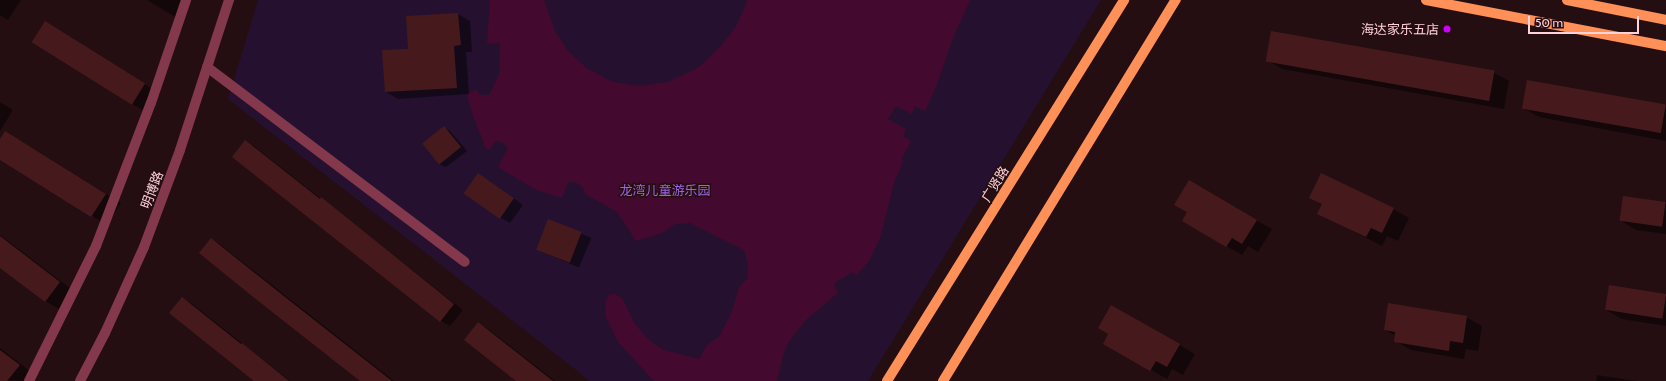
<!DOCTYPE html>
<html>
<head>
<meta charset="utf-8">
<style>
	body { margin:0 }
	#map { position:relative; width:1666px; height:381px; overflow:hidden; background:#240e11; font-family:Cabin,"Noto Sans SC",sans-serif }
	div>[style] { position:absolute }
	.green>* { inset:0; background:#25112f }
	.water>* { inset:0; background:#43092f }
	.shadow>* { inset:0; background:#0007; transform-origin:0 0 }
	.building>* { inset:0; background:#461a1d; transform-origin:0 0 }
	.minor>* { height:10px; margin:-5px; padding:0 5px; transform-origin:5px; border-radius:5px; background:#84384b }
	.major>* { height:10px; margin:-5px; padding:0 5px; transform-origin:5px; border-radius:5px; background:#ff9058 }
	.dots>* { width:11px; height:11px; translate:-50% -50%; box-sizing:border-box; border:2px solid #240e11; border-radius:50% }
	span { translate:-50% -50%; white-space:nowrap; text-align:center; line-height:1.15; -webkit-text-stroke:3px #240e11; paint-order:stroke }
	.poi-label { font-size:13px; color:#ffd1d9 }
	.right { translate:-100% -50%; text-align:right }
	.street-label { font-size:13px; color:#ffd1d9 }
	.park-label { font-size:13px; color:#9e63e3 }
	.scale { position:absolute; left:1528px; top:16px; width:111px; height:18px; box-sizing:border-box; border:2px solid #ffd1d9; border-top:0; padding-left:5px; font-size:12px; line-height:14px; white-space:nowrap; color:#ffd1d9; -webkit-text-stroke:3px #240e11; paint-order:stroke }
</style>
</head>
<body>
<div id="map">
	<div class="green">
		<i style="clip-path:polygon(258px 0,1101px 0,868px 381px,590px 381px,228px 99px)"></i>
	</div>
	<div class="water">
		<i style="clip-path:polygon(490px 0,544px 0,555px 31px,569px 52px,588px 69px,613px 82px,639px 86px,668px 82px,699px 67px,721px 46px,735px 28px,745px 8px,747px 0,970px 0,953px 38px,936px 87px,925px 111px,915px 106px,912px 114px,896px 106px,888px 119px,906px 129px,903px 136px,911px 141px,901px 160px,903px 162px,894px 183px,880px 238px,869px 261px,856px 276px,853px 272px,834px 283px,838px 293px,807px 319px,789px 341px,784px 352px,777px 381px,654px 381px,618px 342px,606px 317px,605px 302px,609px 295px,614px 294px,622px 298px,635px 324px,650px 341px,664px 350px,699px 359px,707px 345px,719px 337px,732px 311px,739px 287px,747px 279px,748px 263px,744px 250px,690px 223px,675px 224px,662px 233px,636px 241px,617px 212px,585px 194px,583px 187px,575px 182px,568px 182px,562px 198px,536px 190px,498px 167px,508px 148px,502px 142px,496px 141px,490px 149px,486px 149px,472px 113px,467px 94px,476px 89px,480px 95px,489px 95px,499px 74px,500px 43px,487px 44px)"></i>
	</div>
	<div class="shadow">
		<i style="clip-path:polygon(0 0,21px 0,8px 20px,0 15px)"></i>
		<i style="clip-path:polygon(147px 0,189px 0,177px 18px)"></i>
		<i style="clip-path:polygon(458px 14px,470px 21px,472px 52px,466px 52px,469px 94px,398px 99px,386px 92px,409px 50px)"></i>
		<i style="clip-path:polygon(61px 31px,160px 94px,148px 113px,132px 104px)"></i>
		<i style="clip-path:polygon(1267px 60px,1493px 72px,1509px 81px,1504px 109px,1282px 69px)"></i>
		<i style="clip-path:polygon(0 102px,13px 110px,0 131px)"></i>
		<i style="clip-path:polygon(1666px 106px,1666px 141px,1539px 117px,1523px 108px)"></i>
		<i style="clip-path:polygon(444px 127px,450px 131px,467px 151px,446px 167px,439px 164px)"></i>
		<i style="clip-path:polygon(0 141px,21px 141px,121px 203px,107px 225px,0 159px)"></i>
		<i style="clip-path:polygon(246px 142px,255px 147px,463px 310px,450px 326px,441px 321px)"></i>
		<i style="clip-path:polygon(488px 180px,523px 205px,510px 223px,501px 218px)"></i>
		<i style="clip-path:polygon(1189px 182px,1272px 229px,1258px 252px,1248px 246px,1242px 255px,1183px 221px,1188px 212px)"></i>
		<i style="clip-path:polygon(1666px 203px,1666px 234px,1636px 230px,1620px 220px)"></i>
		<i style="clip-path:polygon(1393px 209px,1409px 218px,1398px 241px,1387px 236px,1382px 246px,1318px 213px)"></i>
		<i style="left:549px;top:220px;width:46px;height:32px;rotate:23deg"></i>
		<i style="clip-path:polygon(0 235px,75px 292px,61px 310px,45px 301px,0 267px)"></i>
		<i style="clip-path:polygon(212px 239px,221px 245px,394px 381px,362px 381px)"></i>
		<i style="clip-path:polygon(1666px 295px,1666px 326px,1622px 319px,1606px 310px)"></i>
		<i style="clip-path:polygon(183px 299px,192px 304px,290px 381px,255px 381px)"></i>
		<i style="clip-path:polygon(1112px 306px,1195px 354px,1183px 375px,1172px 369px,1167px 379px,1104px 343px,1109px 334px)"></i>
		<i style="clip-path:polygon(1466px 317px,1482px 326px,1478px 351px,1466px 349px,1464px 359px,1411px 350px,1395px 341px,1396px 336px,1385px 330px)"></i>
		<i style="clip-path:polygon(478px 323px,488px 329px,555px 381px,518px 381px)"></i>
		<i style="clip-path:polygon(0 348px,35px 375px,30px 381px,0 380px)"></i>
		<i style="clip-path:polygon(1597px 375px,1636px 381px,1596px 381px)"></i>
	</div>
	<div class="building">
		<i style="clip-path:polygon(458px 13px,461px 45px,454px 46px,457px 88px,385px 92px,382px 50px,408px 49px,406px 16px)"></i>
		<i style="left:45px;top:21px;width:118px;height:25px;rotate:32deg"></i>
		<i style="left:1271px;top:31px;width:227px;height:31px;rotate:10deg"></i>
		<i style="left:1527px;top:80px;width:141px;height:29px;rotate:10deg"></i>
		<i style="left:444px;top:126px;width:27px;height:28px;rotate:51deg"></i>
		<i style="clip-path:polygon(5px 131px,106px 194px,91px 217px,0 160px,0 139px)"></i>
		<i style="clip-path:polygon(245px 140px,320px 199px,321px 197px,454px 304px,440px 322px,232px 157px)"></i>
		<i style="left:478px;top:173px;width:44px;height:25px;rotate:35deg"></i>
		<i style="clip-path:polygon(1321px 173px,1394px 208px,1382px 233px,1371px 228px,1366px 237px,1317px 214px,1322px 204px,1309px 198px)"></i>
		<i style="clip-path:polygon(1189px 180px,1257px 220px,1242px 244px,1232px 238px,1226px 247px,1182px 221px,1187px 212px,1174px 205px)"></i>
		<i style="left:1623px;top:196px;width:43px;height:25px;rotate:8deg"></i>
		<i style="left:548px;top:219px;width:36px;height:33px;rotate:21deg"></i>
		<i style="clip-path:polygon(0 236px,60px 282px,45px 302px,0 268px)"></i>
		<i style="clip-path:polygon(211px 238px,285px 297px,392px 381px,360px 381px,257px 300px,199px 253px)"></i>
		<i style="left:1609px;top:285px;width:58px;height:25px;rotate:9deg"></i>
		<i style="clip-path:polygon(182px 297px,241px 344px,242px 343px,289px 381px,254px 381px,169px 313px)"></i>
		<i style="clip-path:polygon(1388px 303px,1467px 316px,1463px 343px,1450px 341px,1449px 351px,1394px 342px,1395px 332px,1384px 330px)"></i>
		<i style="clip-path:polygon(1111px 305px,1180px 344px,1167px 367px,1156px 361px,1150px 371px,1103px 344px,1108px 334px,1098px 328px)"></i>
		<i style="clip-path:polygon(478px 322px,553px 381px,516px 381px,464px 340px)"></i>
		<i style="clip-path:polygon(0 350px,20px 365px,7px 381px,0 381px)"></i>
	</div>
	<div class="minor">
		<i style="left:207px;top:67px;width:323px;rotate:37.1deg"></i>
		<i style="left:29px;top:381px;width:151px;rotate:-63.6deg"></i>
		<i style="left:96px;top:246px;width:153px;rotate:-69deg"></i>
		<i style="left:151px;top:103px;width:109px;rotate:-71.2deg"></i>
		<i style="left:80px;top:381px;width:54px;rotate:-62.5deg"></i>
		<i style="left:105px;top:333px;width:94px;rotate:-65.6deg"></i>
		<i style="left:144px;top:247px;width:103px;rotate:-69.6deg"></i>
		<i style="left:180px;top:150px;width:158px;rotate:-71.9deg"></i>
	</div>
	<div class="major">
		<i style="left:1426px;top:0;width:244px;rotate:10.9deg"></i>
		<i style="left:1567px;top:0;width:101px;rotate:11.4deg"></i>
		<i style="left:887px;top:381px;width:449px;rotate:-58.1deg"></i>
		<i style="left:943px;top:381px;width:447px;rotate:-58.6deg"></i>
	</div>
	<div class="dots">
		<i style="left:1447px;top:29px;background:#cd00fc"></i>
	</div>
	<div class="poi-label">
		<span class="right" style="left:1439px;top:29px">海达家乐五店</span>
	</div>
	<div class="street-label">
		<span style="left:995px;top:184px;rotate:-58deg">广贤路</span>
		<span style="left:152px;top:190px;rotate:-69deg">明博路</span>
	</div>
	<div class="park-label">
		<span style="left:665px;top:190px">龙湾儿童游乐园</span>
	</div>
	<div class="scale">50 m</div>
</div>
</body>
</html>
